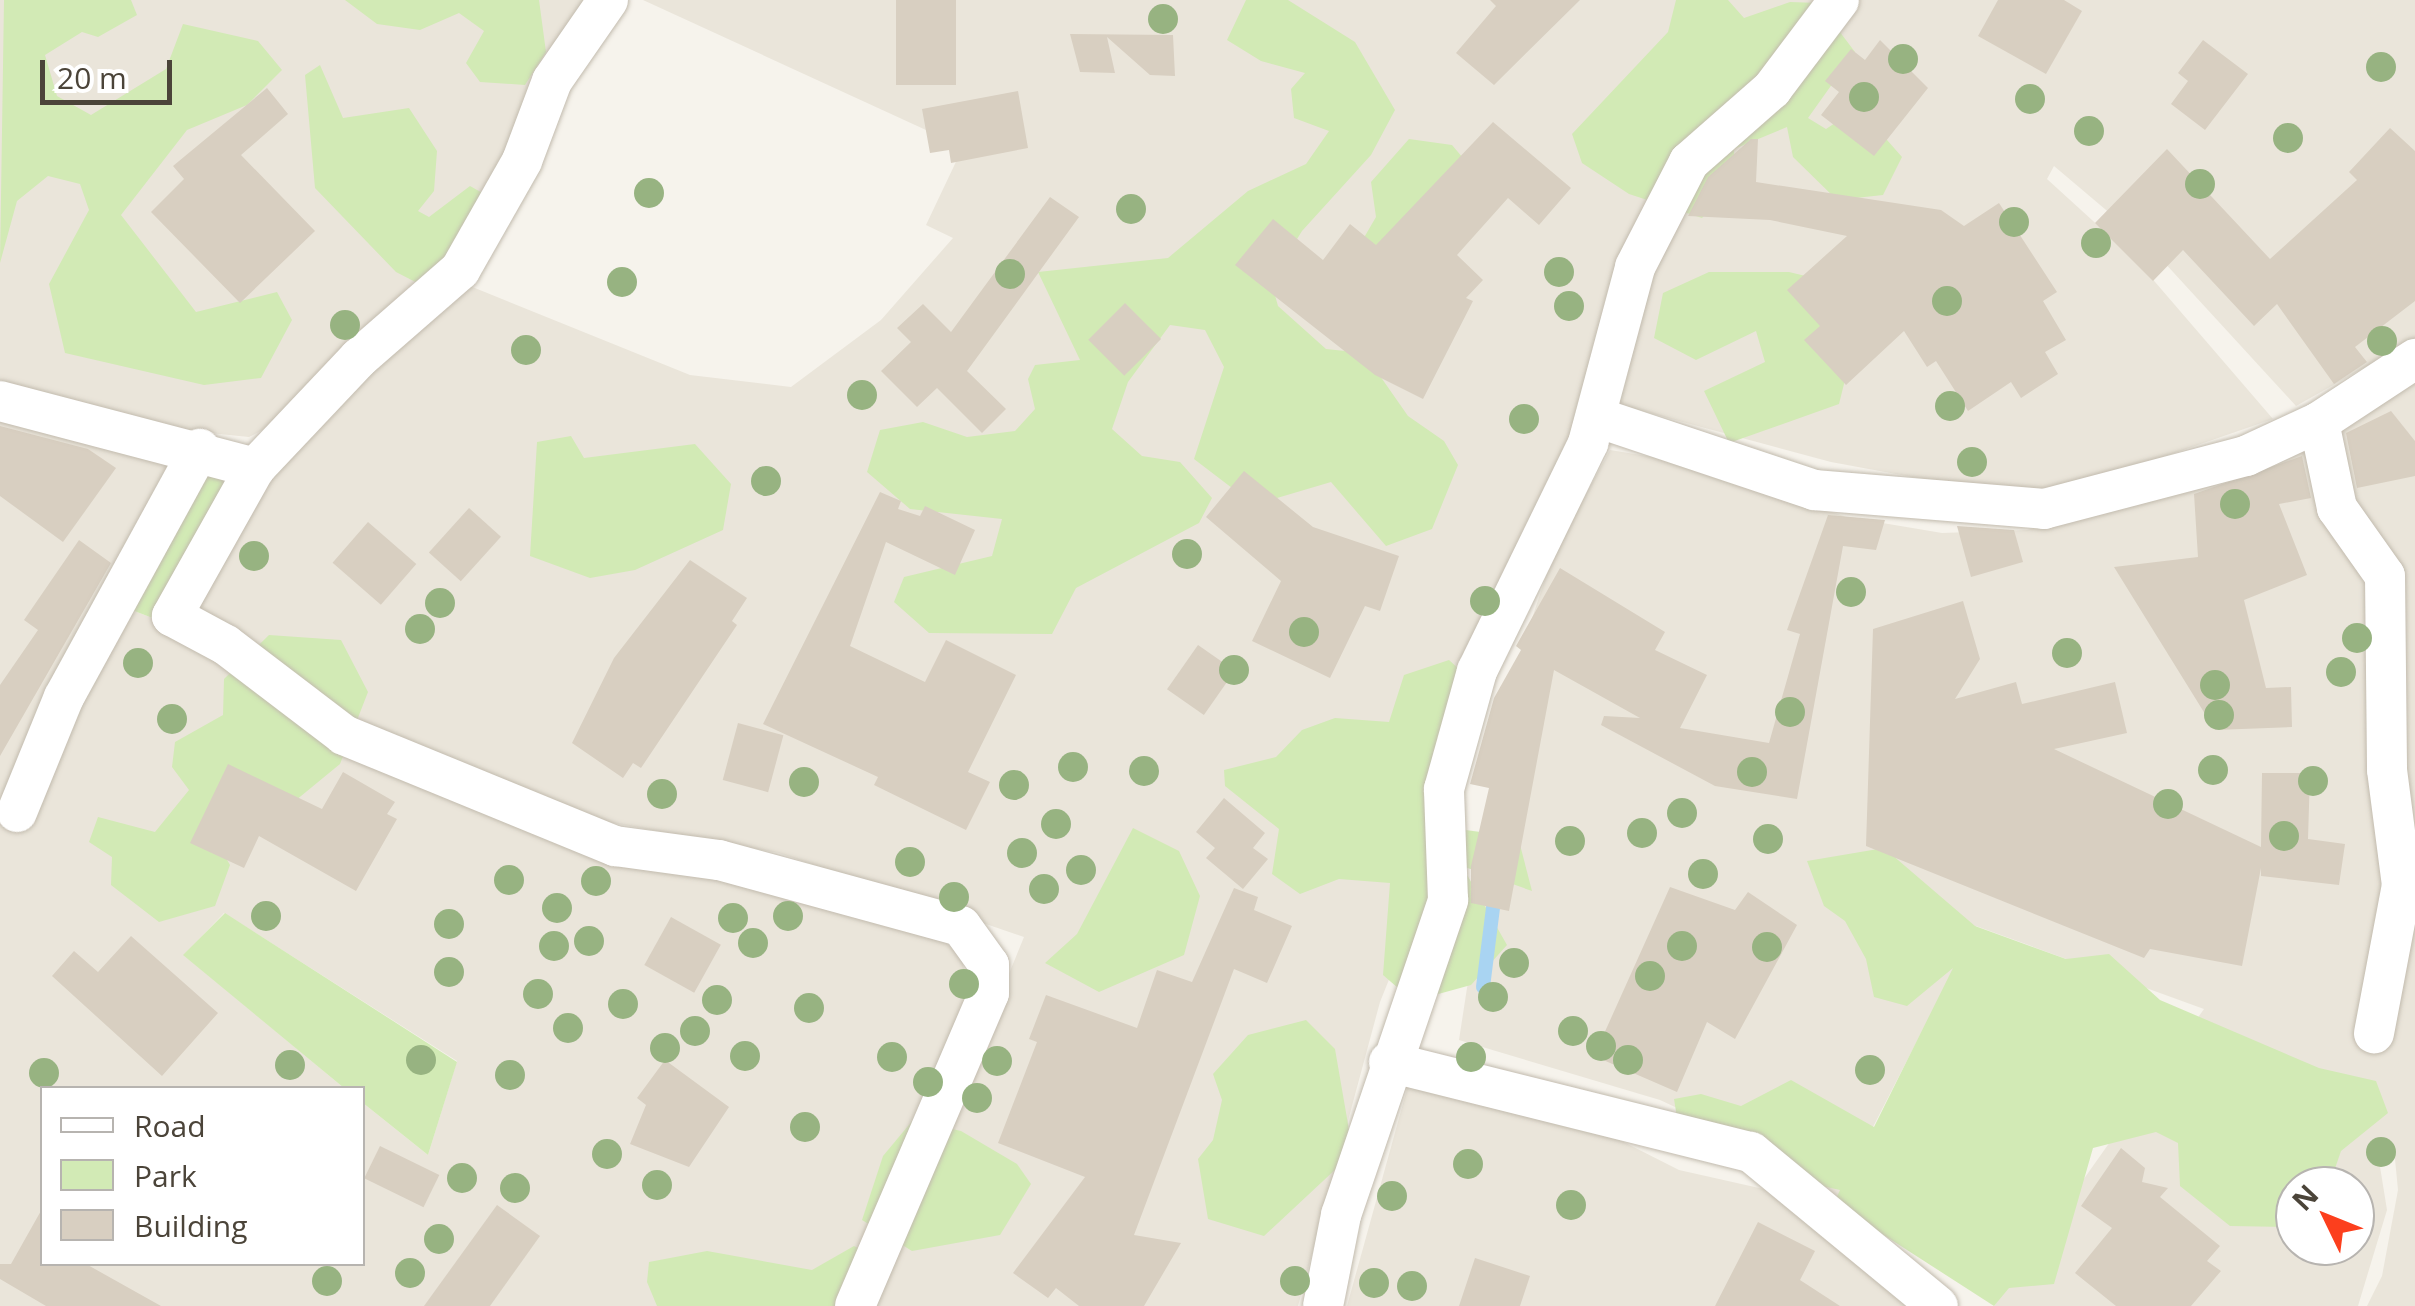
<!DOCTYPE html>
<html>
<head>
<meta charset="utf-8">
<style>
	body { margin:0 }
	#map { position:relative; width:2415px; height:1306px; overflow:hidden; background:#f6f3ec; font-family:"Open Sans",sans-serif }
	div>[style] { position:absolute }
	.residential>* { inset:0; background:#eae5da }
	.green>* { inset:0; background:#d2eab5 }
	.stream>* { height:14px; margin:-7px; padding:0 7px; transform-origin:7px; border-radius:7px; background:#a9d4f2 }
	.building>* { inset:0; background:#d8cfc1; transform-origin:0 0 }
	.roads { filter:drop-shadow(0 0 2px #c2bbae) drop-shadow(0 0 2px #c2bbae) }
	.minor>* { height:40px; margin:-20px; padding:0 20px; transform-origin:20px; border-radius:20px; background:#fff }
	.trees>* { width:30px; height:30px; margin:-15px; border-radius:50%; background:#97b381 }
	span { translate:-50% -50%; white-space:nowrap; text-align:center; line-height:1.15; -webkit-text-stroke:8px #fff; paint-order:stroke }
	.legend { position:absolute; left:40px; top:1086px; width:325px; height:180px; box-sizing:border-box; background:#fff; border:2px solid #b7b4b0; margin:0; padding:12px 18px; list-style:none; font-size:30px; color:#4b4439 }
	.legend li { display:flex; align-items:center; gap:20px; height:50px }
	.legend b { width:50px; border:2px solid #b7b4b0 }
	.north { position:absolute; left:2275px; top:1166px; width:100px; height:100px; box-sizing:border-box; background:#fff; border:2px solid #b7b4b0; border-radius:50%; rotate:313deg; font-size:28px; font-weight:700; line-height:40px; text-align:center; color:#4b4439 }
	.north::after { content:''; display:block; margin:auto; width:35px; height:45px; background:#fc3f1d; clip-path:polygon(50% 0,100% 100%,50% 72%,0 100%) }
	.scale { position:absolute; left:40px; top:60px; width:132px; height:45px; box-sizing:border-box; border:5px solid #4b4439; border-top:0; padding-left:12px; font-size:30px; line-height:35px; white-space:nowrap; color:#4b4439; -webkit-text-stroke:8px #fff; paint-order:stroke }
</style>
</head>
<body>
<div id="map">
	<div class="residential">
		<i style="clip-path:polygon(0 0,596px 0,446px 271px,278px 422px,249px 437px,171px 429px,0 381px)"></i>
		<i style="clip-path:polygon(643px 0,1830px 0,1719px 114px,1564px 463px,1433px 870px,1380px 1002px,1298px 1306px,873px 1306px,1024px 937px,779px 853px,574px 816px,360px 728px,198px 618px,191px 599px,273px 464px,465px 284px,690px 375px,791px 387px,881px 320px,953px 238px,926px 225px,963px 147px)"></i>
		<i style="clip-path:polygon(1846px 0,2415px 0,2415px 339px,2296px 406px,2151px 248px,2054px 166px,2047px 179px,2137px 261px,2273px 419px,2079px 486px,2015px 496px,1831px 462px,1620px 405px,1613px 396px,1666px 221px)"></i>
		<i style="clip-path:polygon(2415px 381px,2415px 830px,2336px 428px)"></i>
		<i style="clip-path:polygon(evenodd,0 408px,185px 457px,124px 607px,168px 624px,320px 730px,938px 936px,961px 956px,973px 1006px,843px 1306px,0 1306px,0 408px,224px 913px,457px 1061px,428px 1155px,363px 1103px,362px 1264px,42px 1264px,42px 1088px,344px 1088px,184px 955px,224px 913px)"></i>
		<i style="clip-path:polygon(evenodd,1610px 450px,1659px 458px,1847px 517px,1942px 533px,2027px 530px,2305px 450px,2375px 581px,2415px 847px,2415px 1306px,2367px 1306px,2382px 1276px,2398px 1190px,2394px 1149px,2377px 1148px,2387px 1210px,2358px 1306px,1994px 1306px,2204px 1009px,1976px 926px,1834px 1203px,1761px 1147px,1660px 1100px,1459px 1040px,1517px 664px,1553px 555px,1610px 450px,2295px 1186px,2355px 1186px,2355px 1246px,2295px 1246px,2295px 1186px)"></i>
		<i style="clip-path:polygon(1409px 1082px,1594px 1127px,1679px 1170px,1768px 1190px,1912px 1306px,1347px 1306px)"></i>
	</div>
	<div class="green">
		<i style="clip-path:polygon(4px 0,131px 0,137px 15px,98px 37px,82px 32px,45px 55px,57px 96px,91px 115px,166px 69px,183px 24px,258px 41px,282px 70px,247px 105px,187px 130px,121px 215px,196px 312px,277px 292px,292px 320px,261px 378px,204px 385px,65px 353px,49px 284px,89px 210px,80px 184px,48px 176px,17px 201px,0 263px)"></i>
		<i style="clip-path:polygon(345px 0,539px 0,546px 52px,525px 85px,480px 82px,466px 63px,484px 31px,459px 13px,420px 30px,377px 24px)"></i>
		<i style="clip-path:polygon(1246px 0,1288px 0,1355px 42px,1395px 110px,1371px 155px,1302px 231px,1271px 281px,1278px 306px,1326px 349px,1364px 353px,1408px 416px,1444px 441px,1458px 465px,1432px 529px,1386px 546px,1331px 482px,1277px 498px,1232px 488px,1194px 459px,1224px 367px,1205px 330px,1170px 325px,1128px 382px,1112px 429px,1142px 456px,1180px 462px,1212px 498px,1199px 523px,1076px 588px,1052px 634px,929px 633px,894px 602px,904px 577px,992px 556px,1002px 519px,910px 509px,867px 472px,880px 430px,923px 422px,967px 437px,1015px 431px,1035px 409px,1028px 379px,1035px 365px,1080px 360px,1038px 272px,1168px 258px,1248px 191px,1306px 164px,1329px 131px,1294px 118px,1291px 89px,1305px 73px,1261px 61px,1227px 40px)"></i>
		<i style="clip-path:polygon(1676px 0,1728px 0,1744px 18px,1790px 2px,1818px 3px,1855px 52px,1808px 118px,1826px 129px,1847px 115px,1865px 115px,1902px 157px,1883px 195px,1837px 200px,1793px 157px,1787px 127px,1734px 149px,1735px 181px,1702px 218px,1629px 194px,1582px 163px,1572px 134px,1668px 32px)"></i>
		<i style="clip-path:polygon(320px 65px,343px 118px,409px 108px,437px 151px,434px 191px,418px 211px,429px 217px,470px 186px,486px 195px,427px 288px,396px 272px,315px 188px,305px 75px)"></i>
		<i style="clip-path:polygon(1409px 139px,1452px 145px,1491px 191px,1480px 216px,1355px 253px,1376px 217px,1371px 182px)"></i>
		<i style="clip-path:polygon(1709px 272px,1789px 272px,1847px 286px,1850px 360px,1839px 404px,1729px 443px,1704px 391px,1765px 362px,1756px 331px,1696px 360px,1654px 338px,1663px 293px)"></i>
		<i style="clip-path:polygon(571px 436px,584px 458px,695px 444px,731px 484px,723px 530px,635px 570px,590px 578px,530px 556px,537px 442px)"></i>
		<i style="clip-path:polygon(209px 458px,241px 472px,168px 624px,124px 607px)"></i>
		<i style="clip-path:polygon(269px 635px,341px 640px,368px 692px,340px 764px,284px 810px,206px 823px,230px 865px,215px 906px,159px 922px,111px 885px,112px 857px,89px 842px,98px 817px,155px 832px,189px 790px,172px 767px,175px 742px,223px 715px,224px 679px)"></i>
		<i style="clip-path:polygon(1449px 660px,1469px 678px,1458px 829px,1518px 837px,1532px 891px,1462px 866px,1507px 945px,1471px 985px,1413px 1001px,1383px 975px,1390px 883px,1339px 879px,1300px 894px,1272px 874px,1279px 829px,1225px 786px,1224px 770px,1276px 757px,1302px 730px,1335px 718px,1389px 722px,1404px 675px)"></i>
		<i style="clip-path:polygon(1133px 828px,1179px 851px,1200px 896px,1184px 955px,1099px 992px,1045px 963px,1077px 934px)"></i>
		<i style="clip-path:polygon(1884px 848px,1975px 926px,2066px 959px,2109px 954px,2160px 1000px,2319px 1068px,2376px 1081px,2388px 1113px,2341px 1151px,2329px 1186px,2295px 1186px,2295px 1227px,2230px 1226px,2180px 1186px,2178px 1143px,2156px 1132px,2093px 1148px,2054px 1284px,2009px 1288px,1994px 1306px,1834px 1203px,1840px 1190px,1683px 1155px,1674px 1099px,1701px 1094px,1741px 1106px,1791px 1080px,1874px 1127px,1953px 968px,1907px 1006px,1874px 997px,1866px 959px,1845px 921px,1824px 906px,1807px 861px)"></i>
		<i style="clip-path:polygon(225px 913px,457px 1062px,428px 1155px,363px 1103px,362px 1088px,344px 1088px,183px 955px)"></i>
		<i style="clip-path:polygon(1306px 1020px,1335px 1049px,1353px 1153px,1264px 1236px,1208px 1219px,1198px 1159px,1213px 1140px,1222px 1100px,1213px 1074px,1248px 1035px)"></i>
		<i style="clip-path:polygon(913px 1120px,961px 1131px,1017px 1164px,1031px 1184px,1000px 1235px,912px 1251px,862px 1220px,883px 1156px)"></i>
		<i style="clip-path:polygon(854px 1246px,866px 1252px,835px 1306px,657px 1306px,647px 1282px,649px 1262px,707px 1251px,812px 1270px)"></i>
	</div>
	<div class="stream">
		<i style="left:1483px;top:987px;width:96px;rotate:-82.8deg"></i>
	</div>
	<div class="building">
		<i style="left:896px;top:0;width:60px;height:85px"></i>
		<i style="clip-path:polygon(1490px 0,1580px 0,1494px 85px,1456px 53px,1496px 6px)"></i>
		<i style="clip-path:polygon(1998px 0,2064px 0,2082px 11px,2046px 74px,1978px 36px)"></i>
		<i style="clip-path:polygon(1070px 34px,1173px 35px,1175px 76px,1150px 75px,1107px 37px,1115px 73px,1080px 72px)"></i>
		<i style="clip-path:polygon(1880px 40px,1928px 88px,1874px 156px,1821px 115px,1839px 92px,1825px 81px,1851px 49px,1865px 60px)"></i>
		<i style="clip-path:polygon(2203px 40px,2248px 74px,2205px 130px,2171px 104px,2188px 81px,2178px 73px)"></i>
		<i style="clip-path:polygon(267px 88px,288px 114px,241px 155px,315px 231px,240px 303px,151px 212px,184px 179px,173px 166px)"></i>
		<i style="clip-path:polygon(1018px 91px,1028px 148px,951px 163px,949px 150px,930px 153px,922px 109px)"></i>
		<i style="clip-path:polygon(1493px 122px,1571px 188px,1539px 225px,1508px 198px,1457px 255px,1483px 280px,1466px 298px,1473px 301px,1423px 399px,1375px 375px,1235px 265px,1273px 219px,1323px 260px,1350px 224px,1376px 245px)"></i>
		<i style="clip-path:polygon(2390px 128px,2415px 151px,2415px 301px,2355px 347px,2367px 362px,2334px 384px,2277px 304px,2254px 326px,2183px 250px,2153px 281px,2095px 223px,2167px 149px,2270px 259px,2357px 180px,2349px 172px)"></i>
		<i style="clip-path:polygon(1751px 139px,1758px 139px,1756px 182px,1941px 210px,1964px 226px,1999px 203px,2057px 292px,2043px 301px,2066px 340px,2045px 352px,2058px 374px,2021px 398px,2011px 382px,1968px 411px,1936px 361px,1927px 367px,1904px 331px,1846px 385px,1804px 340px,1820px 326px,1787px 290px,1847px 236px,1770px 220px,1688px 216px,1708px 177px)"></i>
		<i style="clip-path:polygon(1050px 197px,1079px 217px,967px 371px,1006px 409px,982px 433px,937px 388px,917px 407px,881px 371px,911px 342px,897px 328px,923px 304px,951px 332px)"></i>
		<i style="left:1125px;top:303px;width:51px;height:52px;rotate:45deg"></i>
		<i style="clip-path:polygon(2391px 411px,2415px 441px,2415px 476px,2357px 488px,2346px 433px)"></i>
		<i style="clip-path:polygon(0 426px,88px 449px,116px 468px,63px 542px,0 496px)"></i>
		<i style="clip-path:polygon(2302px 456px,2311px 498px,2279px 504px,2307px 575px,2244px 600px,2266px 688px,2291px 687px,2292px 727px,2215px 730px,2114px 567px,2198px 557px,2194px 494px)"></i>
		<i style="clip-path:polygon(1244px 471px,1313px 527px,1399px 556px,1380px 611px,1365px 606px,1330px 678px,1252px 641px,1281px 581px,1206px 517px)"></i>
		<i style="clip-path:polygon(880px 492px,901px 501px,898px 509px,920px 516px,925px 506px,975px 530px,955px 575px,886px 542px,850px 646px,925px 682px,946px 640px,1016px 675px,968px 772px,990px 782px,966px 830px,874px 785px,878px 777px,763px 724px)"></i>
		<i style="left:469px;top:508px;width:43px;height:60px;rotate:42deg"></i>
		<i style="clip-path:polygon(1828px 515px,1885px 520px,1876px 550px,1843px 546px,1797px 799px,1715px 786px,1601px 725px,1604px 716px,1640px 718px,1554px 670px,1509px 911px,1471px 903px,1471px 866px,1489px 788px,1470px 784px,1494px 698px,1521px 650px,1516px 646px,1560px 568px,1665px 632px,1655px 650px,1707px 675px,1680px 728px,1769px 743px,1800px 634px,1787px 630px)"></i>
		<i style="left:368px;top:522px;width:64px;height:54px;rotate:41deg"></i>
		<i style="clip-path:polygon(1957px 526px,2014px 530px,2023px 562px,1971px 577px)"></i>
		<i style="clip-path:polygon(79px 540px,111px 563px,0 756px,0 685px,38px 630px,24px 620px)"></i>
		<i style="clip-path:polygon(690px 560px,747px 598px,732px 621px,737px 625px,641px 768px,633px 763px,623px 778px,572px 743px,614px 658px)"></i>
		<i style="clip-path:polygon(1963px 601px,1980px 659px,1955px 699px,2016px 682px,2022px 704px,2115px 682px,2127px 733px,2054px 749px,2261px 847px,2262px 773px,2310px 773px,2308px 839px,2345px 844px,2339px 885px,2261px 876px,2261px 868px,2242px 966px,2150px 949px,2144px 958px,1866px 846px,1873px 629px)"></i>
		<i style="left:1198px;top:645px;width:45px;height:54px;rotate:35deg"></i>
		<i style="left:738px;top:723px;width:47px;height:59px;rotate:15deg"></i>
		<i style="clip-path:polygon(228px 764px,322px 809px,343px 772px,395px 802px,387px 814px,397px 819px,356px 891px,259px 836px,244px 868px,190px 843px)"></i>
		<i style="clip-path:polygon(1224px 798px,1265px 833px,1253px 848px,1268px 859px,1243px 889px,1206px 858px,1215px 848px,1196px 832px)"></i>
		<i style="clip-path:polygon(1670px 887px,1735px 910px,1748px 892px,1797px 925px,1735px 1039px,1707px 1022px,1677px 1092px,1594px 1056px)"></i>
		<i style="clip-path:polygon(1234px 888px,1258px 897px,1254px 910px,1292px 926px,1267px 983px,1234px 969px,1134px 1235px,1181px 1243px,1144px 1306px,1079px 1306px,1056px 1288px,1048px 1298px,1013px 1273px,1085px 1177px,998px 1143px,1037px 1042px,1029px 1039px,1046px 995px,1137px 1028px,1157px 970px,1192px 982px)"></i>
		<i style="left:671px;top:917px;width:57px;height:55px;rotate:29deg"></i>
		<i style="clip-path:polygon(131px 936px,218px 1013px,162px 1076px,52px 976px,74px 951px,98px 972px)"></i>
		<i style="clip-path:polygon(665px 1060px,729px 1107px,689px 1167px,630px 1144px,646px 1105px,637px 1098px)"></i>
		<i style="left:380px;top:1146px;width:66px;height:36px;rotate:26deg"></i>
		<i style="clip-path:polygon(2121px 1148px,2145px 1168px,2142px 1182px,2168px 1188px,2160px 1197px,2220px 1246px,2207px 1261px,2221px 1271px,2191px 1306px,2116px 1306px,2075px 1273px,2112px 1228px,2081px 1206px)"></i>
		<i style="clip-path:polygon(497px 1205px,540px 1236px,490px 1306px,424px 1306px)"></i>
		<i style="clip-path:polygon(42px 1209px,42px 1264px,86px 1264px,161px 1306px,46px 1306px,0 1279px,0 1264px,11px 1264px)"></i>
		<i style="clip-path:polygon(1758px 1222px,1815px 1251px,1800px 1280px,1840px 1306px,1715px 1306px)"></i>
		<i style="clip-path:polygon(1475px 1258px,1530px 1276px,1520px 1306px,1459px 1306px)"></i>
	</div>
	<div class="roads">
		<div class="minor">
			<i style="left:608px;top:0;width:98px;rotate:124.7deg"></i>
			<i style="left:552px;top:81px;width:85px;rotate:110.6deg"></i>
			<i style="left:522px;top:161px;width:125px;rotate:119.6deg"></i>
			<i style="left:460px;top:270px;width:134px;rotate:138.9deg"></i>
			<i style="left:359px;top:358px;width:151px;rotate:133.4deg"></i>
			<i style="left:255px;top:468px;width:170px;rotate:119.3deg"></i>
			<i style="left:172px;top:616px;width:61px;rotate:28.2deg"></i>
			<i style="left:226px;top:645px;width:148px;rotate:37.3deg"></i>
			<i style="left:344px;top:735px;width:293px;rotate:22.3deg"></i>
			<i style="left:615px;top:846px;width:105px;rotate:7.7deg"></i>
			<i style="left:719px;top:860px;width:251px;rotate:15.3deg"></i>
			<i style="left:961px;top:926px;width:48px;rotate:54.3deg"></i>
			<i style="left:989px;top:965px;width:28px;rotate:90deg"></i>
			<i style="left:989px;top:993px;width:340px;rotate:113.2deg"></i>
			<i style="left:0;top:401px;width:264px;rotate:14.7deg"></i>
			<i style="left:1596px;top:417px;width:230px;rotate:18.5deg"></i>
			<i style="left:1814px;top:490px;width:231px;rotate:4.7deg"></i>
			<i style="left:2044px;top:509px;width:209px;rotate:-14.7deg"></i>
			<i style="left:2246px;top:456px;width:81px;rotate:-25deg"></i>
			<i style="left:2319px;top:422px;width:115px;rotate:-33.3deg"></i>
			<i style="left:2319px;top:422px;width:88px;rotate:78.2deg"></i>
			<i style="left:2337px;top:508px;width:83px;rotate:54.8deg"></i>
			<i style="left:2385px;top:576px;width:194px;rotate:89.4deg"></i>
			<i style="left:2387px;top:770px;width:116px;rotate:82.6deg"></i>
			<i style="left:2402px;top:885px;width:151px;rotate:100.7deg"></i>
			<i style="left:17px;top:812px;width:124px;rotate:-67.8deg"></i>
			<i style="left:64px;top:697px;width:283px;rotate:-61.3deg"></i>
			<i style="left:1389px;top:1062px;width:373px;rotate:14deg"></i>
			<i style="left:1751px;top:1152px;width:242px;rotate:39.5deg"></i>
			<i style="left:1323px;top:1306px;width:93px;rotate:-78.8deg"></i>
			<i style="left:1341px;top:1215px;width:333px;rotate:-71.2deg"></i>
			<i style="left:1448px;top:900px;width:111px;rotate:-92.1deg"></i>
			<i style="left:1444px;top:789px;width:123px;rotate:-74.4deg"></i>
			<i style="left:1477px;top:671px;width:254px;rotate:-64deg"></i>
			<i style="left:1588px;top:443px;width:182px;rotate:-75deg"></i>
			<i style="left:1635px;top:267px;width:118px;rotate:-62.8deg"></i>
			<i style="left:1689px;top:162px;width:111px;rotate:-41.3deg"></i>
			<i style="left:1772px;top:89px;width:111px;rotate:-53deg"></i>
		</div>
	</div>
	<div class="trees">
		<i style="left:1163px;top:19px"></i>
		<i style="left:1903px;top:59px"></i>
		<i style="left:2381px;top:67px"></i>
		<i style="left:1864px;top:97px"></i>
		<i style="left:2030px;top:99px"></i>
		<i style="left:2089px;top:131px"></i>
		<i style="left:2288px;top:138px"></i>
		<i style="left:2200px;top:184px"></i>
		<i style="left:649px;top:193px"></i>
		<i style="left:1131px;top:209px"></i>
		<i style="left:2014px;top:222px"></i>
		<i style="left:2096px;top:243px"></i>
		<i style="left:1559px;top:272px"></i>
		<i style="left:1010px;top:274px"></i>
		<i style="left:622px;top:282px"></i>
		<i style="left:1947px;top:301px"></i>
		<i style="left:1569px;top:306px"></i>
		<i style="left:345px;top:325px"></i>
		<i style="left:2382px;top:341px"></i>
		<i style="left:526px;top:350px"></i>
		<i style="left:862px;top:395px"></i>
		<i style="left:1950px;top:406px"></i>
		<i style="left:1524px;top:419px"></i>
		<i style="left:1972px;top:462px"></i>
		<i style="left:766px;top:481px"></i>
		<i style="left:2235px;top:504px"></i>
		<i style="left:1187px;top:554px"></i>
		<i style="left:254px;top:556px"></i>
		<i style="left:1851px;top:592px"></i>
		<i style="left:1485px;top:601px"></i>
		<i style="left:440px;top:603px"></i>
		<i style="left:420px;top:629px"></i>
		<i style="left:1304px;top:632px"></i>
		<i style="left:2357px;top:638px"></i>
		<i style="left:2067px;top:653px"></i>
		<i style="left:138px;top:663px"></i>
		<i style="left:1234px;top:670px"></i>
		<i style="left:2341px;top:672px"></i>
		<i style="left:2215px;top:685px"></i>
		<i style="left:1790px;top:712px"></i>
		<i style="left:2219px;top:715px"></i>
		<i style="left:172px;top:719px"></i>
		<i style="left:1073px;top:767px"></i>
		<i style="left:2213px;top:770px"></i>
		<i style="left:1144px;top:771px"></i>
		<i style="left:1752px;top:772px"></i>
		<i style="left:2313px;top:781px"></i>
		<i style="left:804px;top:782px"></i>
		<i style="left:1014px;top:785px"></i>
		<i style="left:662px;top:794px"></i>
		<i style="left:2168px;top:804px"></i>
		<i style="left:1682px;top:813px"></i>
		<i style="left:1056px;top:824px"></i>
		<i style="left:1642px;top:833px"></i>
		<i style="left:2284px;top:836px"></i>
		<i style="left:1768px;top:839px"></i>
		<i style="left:1570px;top:841px"></i>
		<i style="left:1022px;top:853px"></i>
		<i style="left:910px;top:862px"></i>
		<i style="left:1081px;top:870px"></i>
		<i style="left:1703px;top:874px"></i>
		<i style="left:509px;top:880px"></i>
		<i style="left:596px;top:881px"></i>
		<i style="left:1044px;top:889px"></i>
		<i style="left:954px;top:897px"></i>
		<i style="left:557px;top:908px"></i>
		<i style="left:266px;top:916px"></i>
		<i style="left:788px;top:916px"></i>
		<i style="left:733px;top:918px"></i>
		<i style="left:449px;top:924px"></i>
		<i style="left:589px;top:941px"></i>
		<i style="left:753px;top:943px"></i>
		<i style="left:554px;top:946px"></i>
		<i style="left:1682px;top:946px"></i>
		<i style="left:1767px;top:947px"></i>
		<i style="left:1514px;top:963px"></i>
		<i style="left:449px;top:972px"></i>
		<i style="left:1650px;top:976px"></i>
		<i style="left:964px;top:984px"></i>
		<i style="left:538px;top:994px"></i>
		<i style="left:1493px;top:997px"></i>
		<i style="left:717px;top:1000px"></i>
		<i style="left:623px;top:1004px"></i>
		<i style="left:809px;top:1008px"></i>
		<i style="left:568px;top:1028px"></i>
		<i style="left:695px;top:1031px"></i>
		<i style="left:1573px;top:1031px"></i>
		<i style="left:1601px;top:1046px"></i>
		<i style="left:665px;top:1048px"></i>
		<i style="left:745px;top:1056px"></i>
		<i style="left:892px;top:1057px"></i>
		<i style="left:1471px;top:1057px"></i>
		<i style="left:421px;top:1060px"></i>
		<i style="left:1628px;top:1060px"></i>
		<i style="left:997px;top:1061px"></i>
		<i style="left:290px;top:1065px"></i>
		<i style="left:1870px;top:1070px"></i>
		<i style="left:44px;top:1073px"></i>
		<i style="left:510px;top:1075px"></i>
		<i style="left:928px;top:1082px"></i>
		<i style="left:977px;top:1098px"></i>
		<i style="left:805px;top:1127px"></i>
		<i style="left:2381px;top:1152px"></i>
		<i style="left:607px;top:1154px"></i>
		<i style="left:1468px;top:1164px"></i>
		<i style="left:462px;top:1178px"></i>
		<i style="left:657px;top:1185px"></i>
		<i style="left:515px;top:1188px"></i>
		<i style="left:1392px;top:1196px"></i>
		<i style="left:1571px;top:1205px"></i>
		<i style="left:439px;top:1239px"></i>
		<i style="left:410px;top:1273px"></i>
		<i style="left:327px;top:1281px"></i>
		<i style="left:1295px;top:1281px"></i>
		<i style="left:1374px;top:1283px"></i>
		<i style="left:1412px;top:1286px"></i>
	</div>
	<ul class="legend">
	<li><b style="height:12px;background:#fff"></b>Road</li>
	<li><b style="height:28px;background:#d2eab5"></b>Park</li>
	<li><b style="height:28px;background:#d8cfc1"></b>Building</li>
	</ul>
	<div class="north">N</div>
	<div class="scale">20 m</div>
</div>
</body>
</html>
